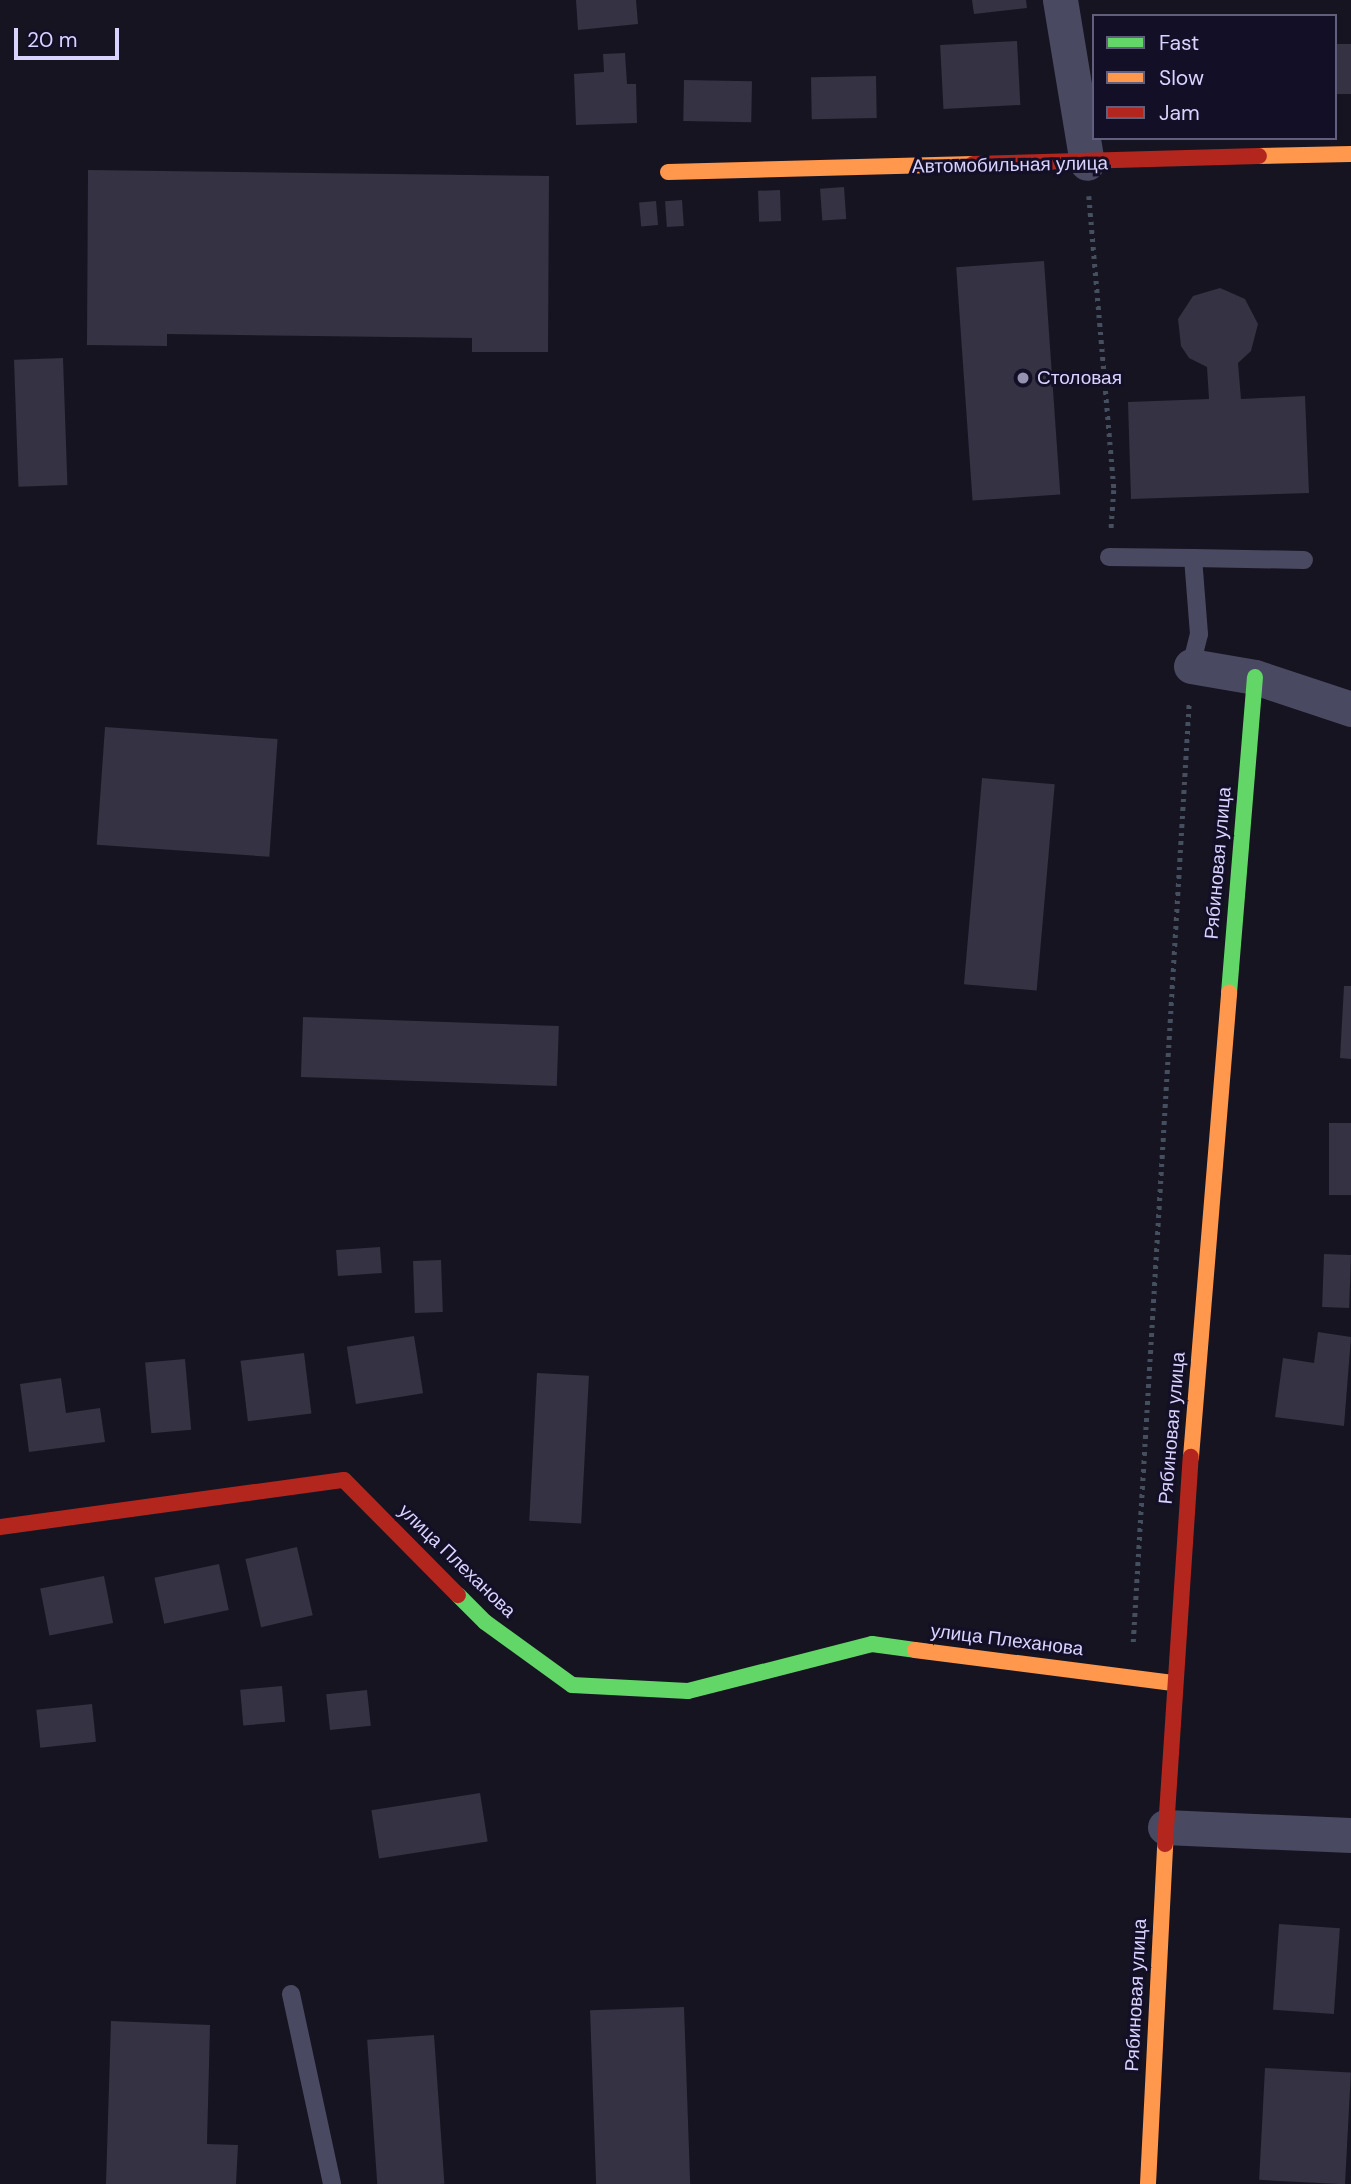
<!DOCTYPE html>
<html>
<head>
<meta charset="utf-8">
<style>
	body { margin:0 }
	#map { position:relative; width:1351px; height:2184px; overflow:hidden; background:#161421; font-family:"DM Sans",sans-serif }
	div>[style] { position:absolute }
	.building>* { inset:0; background:#343243; transform-origin:0 0 }
	.path>* { height:4.5px; margin-top:-2.25px; transform-origin:0; background:repeating-linear-gradient(90deg,#44505f 0 3.5px,transparent 0 8.5px) }
	.lane>* { height:18px; margin:-9px; padding:0 9px; transform-origin:9px; border-radius:9px; background:#4a4962 }
	.street>* { height:35px; margin:-17.5px; padding:0 17.5px; transform-origin:17.5px; border-radius:17.5px; background:#4a4962 }
	.fast>* { height:16px; margin:-8px; padding:0 8px; transform-origin:8px; border-radius:8px; background:#63d668 }
	.slow>* { height:16px; margin:-8px; padding:0 8px; transform-origin:8px; border-radius:8px; background:#ff974d }
	.jam>* { height:16px; margin:-8px; padding:0 8px; transform-origin:8px; border-radius:8px; background:#b3261e }
	.dots>* { width:19px; height:19px; translate:-50% -50%; box-sizing:border-box; border:4px solid #130f26; border-radius:50% }
	span { translate:-50% -50%; white-space:nowrap; text-align:center; line-height:1.15; -webkit-text-stroke:6px #130f26; paint-order:stroke }
	.street-label { font-size:19px; color:#d9d4ff }
	.poi-label { font-size:19px; color:#d9d4ff }
	.left { translate:0 -50%; text-align:left }
	.legend { position:absolute; left:1092px; top:14px; width:245px; height:126px; box-sizing:border-box; background:#130f26; border:2px solid #625e7d; margin:0; padding:9px 12px; list-style:none; font-size:21px; color:#d9d4ff }
	.legend li { display:flex; align-items:center; gap:14px; height:35px }
	.legend b { width:35px; border:2px solid #625e7d }
	.scale { position:absolute; left:14px; top:28px; width:105px; height:32px; box-sizing:border-box; border:4px solid #d9d4ff; border-top:0; padding-left:9px; font-size:21px; line-height:24px; white-space:nowrap; color:#d9d4ff; -webkit-text-stroke:5px #130f26; paint-order:stroke }
</style>
</head>
<body>
<div id="map">
	<div class="building">
		<i style="clip-path:polygon(576px 0,636px 0,638px 24px,578px 30px)"></i>
		<i style="clip-path:polygon(972px 0,1026px 0,1027px 8px,974px 14px)"></i>
		<i style="left:1017px;top:41px;width:64px;height:77px;rotate:87deg"></i>
		<i style="left:1336px;top:44px;width:15px;height:50px"></i>
		<i style="clip-path:polygon(625px 53px,627px 84px,636px 84px,637px 123px,576px 125px,574px 74px,604px 72px,603px 54px)"></i>
		<i style="left:876px;top:76px;width:42px;height:65px;rotate:89deg"></i>
		<i style="left:684px;top:80px;width:68px;height:41px;rotate:1deg"></i>
		<i style="clip-path:polygon(88px 170px,549px 176px,548px 352px,472px 352px,472px 338px,167px 334px,167px 346px,87px 345px)"></i>
		<i style="left:844px;top:187px;width:32px;height:24px;rotate:86deg"></i>
		<i style="left:780px;top:190px;width:31px;height:22px;rotate:88deg"></i>
		<i style="left:682px;top:200px;width:26px;height:17px;rotate:86deg"></i>
		<i style="left:656px;top:201px;width:24px;height:17px;rotate:85deg"></i>
		<i style="left:1044px;top:261px;width:234px;height:88px;rotate:86deg"></i>
		<i style="clip-path:polygon(1220px 288px,1245px 299px,1258px 324px,1251px 351px,1238px 363px,1241px 399px,1305px 396px,1309px 493px,1131px 499px,1128px 402px,1209px 399px,1207px 367px,1189px 358px,1181px 346px,1178px 319px,1193px 296px)"></i>
		<i style="left:63px;top:358px;width:127px;height:49px;rotate:88deg"></i>
		<i style="left:105px;top:727px;width:173px;height:118px;rotate:4deg"></i>
		<i style="left:982px;top:778px;width:73px;height:207px;rotate:5deg"></i>
		<i style="clip-path:polygon(1344px 986px,1351px 986px,1351px 1059px,1340px 1058px)"></i>
		<i style="left:303px;top:1017px;width:256px;height:60px;rotate:2deg"></i>
		<i style="left:1329px;top:1123px;width:22px;height:72px"></i>
		<i style="left:380px;top:1247px;width:26px;height:44px;rotate:86deg"></i>
		<i style="left:1324px;top:1254px;width:27px;height:53px;rotate:2deg"></i>
		<i style="left:441px;top:1260px;width:52px;height:28px;rotate:88deg"></i>
		<i style="clip-path:polygon(1318px 1332px,1351px 1337px,1344px 1426px,1275px 1417px,1283px 1358px,1314px 1363px)"></i>
		<i style="left:414px;top:1336px;width:58px;height:68px;rotate:81deg"></i>
		<i style="left:304px;top:1353px;width:61px;height:64px;rotate:83deg"></i>
		<i style="left:185px;top:1359px;width:71px;height:40px;rotate:85deg"></i>
		<i style="left:537px;top:1373px;width:52px;height:148px;rotate:3deg"></i>
		<i style="clip-path:polygon(61px 1378px,66px 1413px,100px 1408px,105px 1442px,29px 1452px,20px 1384px)"></i>
		<i style="left:297px;top:1547px;width:70px;height:53px;rotate:77deg"></i>
		<i style="left:219px;top:1564px;width:47px;height:66px;rotate:78deg"></i>
		<i style="left:104px;top:1576px;width:48px;height:65px;rotate:79deg"></i>
		<i style="left:282px;top:1686px;width:36px;height:42px;rotate:85deg"></i>
		<i style="left:367px;top:1690px;width:36px;height:41px;rotate:84deg"></i>
		<i style="left:92px;top:1704px;width:38px;height:56px;rotate:84deg"></i>
		<i style="left:480px;top:1793px;width:49px;height:110px;rotate:81deg"></i>
		<i style="left:1279px;top:1924px;width:61px;height:86px;rotate:4deg"></i>
		<i style="left:684px;top:2007px;width:177px;height:94px;rotate:88deg"></i>
		<i style="clip-path:polygon(111px 2021px,210px 2025px,207px 2144px,238px 2145px,236px 2184px,106px 2184px)"></i>
		<i style="left:434px;top:2035px;width:149px;height:67px;rotate:86deg"></i>
		<i style="left:1265px;top:2068px;width:86px;height:112px;rotate:3deg"></i>
	</div>
	<div class="path">
		<i style="left:1089px;top:196px;width:295px;rotate:85.1deg"></i>
		<i style="left:1114px;top:490px;width:42px;rotate:94.1deg"></i>
		<i style="left:1133px;top:1642px;width:943px;rotate:-86.59deg"></i>
	</div>
	<div class="lane">
		<i style="left:1109px;top:557px;width:84px;rotate:0.7deg"></i>
		<i style="left:1191px;top:666px;width:33px;rotate:-76deg"></i>
		<i style="left:1199px;top:634px;width:76px;rotate:-94.5deg"></i>
		<i style="left:1193px;top:558px;width:111px;rotate:1deg"></i>
		<i style="left:291px;top:1994px;width:194px;rotate:77.8deg"></i>
	</div>
	<div class="street">
		<i style="left:1060px;top:0;width:165px;rotate:80.6deg"></i>
		<i style="left:1191px;top:666px;width:65px;rotate:9.8deg"></i>
		<i style="left:1255px;top:677px;width:101px;rotate:18.4deg"></i>
		<i style="left:1165px;top:1827px;width:186px;rotate:2.5deg"></i>
	</div>
	<div class="fast">
		<i style="left:1229px;top:993px;width:317px;rotate:-85.3deg"></i>
		<i style="left:458px;top:1595px;width:38px;rotate:45deg"></i>
		<i style="left:485px;top:1622px;width:107px;rotate:35.9deg"></i>
		<i style="left:572px;top:1685px;width:116px;rotate:3deg"></i>
		<i style="left:688px;top:1691px;width:190px;rotate:-14.3deg"></i>
		<i style="left:872px;top:1644px;width:43px;rotate:7.9deg"></i>
	</div>
	<div class="slow">
		<i style="left:1259px;top:156px;width:92px;rotate:-1.2deg"></i>
		<i style="left:668px;top:172px;width:305px;rotate:-1.5deg"></i>
		<i style="left:1191px;top:1457px;width:466px;rotate:-85.3deg"></i>
		<i style="left:915px;top:1650px;width:260px;rotate:7.3deg"></i>
		<i style="left:1148px;top:2184px;width:340px;rotate:-87.1deg"></i>
	</div>
	<div class="jam">
		<i style="left:973px;top:164px;width:286px;rotate:-1.6deg"></i>
		<i style="left:0;top:1527px;width:347px;rotate:-7.8deg"></i>
		<i style="left:344px;top:1480px;width:162px;rotate:45.3deg"></i>
		<i style="left:1165px;top:1844px;width:388px;rotate:-86.2deg"></i>
	</div>
	<div class="dots">
		<i style="left:1023px;top:378px;background:#9591b1"></i>
	</div>
	<div class="street-label">
		<span style="left:1010px;top:165px;rotate:-1deg">Автомобильная улица</span>
		<span style="left:1218px;top:863px;rotate:-85deg">Рябиновая улица</span>
		<span style="left:1172px;top:1428px;rotate:-85deg">Рябиновая улица</span>
		<span style="left:457px;top:1561px;rotate:44deg">улица Плеханова</span>
		<span style="left:1007px;top:1640px;rotate:7deg">улица Плеханова</span>
		<span style="left:1136px;top:1995px;rotate:-87deg">Рябиновая улица</span>
	</div>
	<div class="poi-label">
		<span class="left" style="left:1037px;top:378px">Столовая</span>
	</div>
	<ul class="legend">
	<li><b style="height:9px;background:#63d668"></b>Fast</li>
	<li><b style="height:9px;background:#ff974d"></b>Slow</li>
	<li><b style="height:9px;background:#b3261e"></b>Jam</li>
	</ul>
	<div class="scale">20 m</div>
</div>
</body>
</html>
